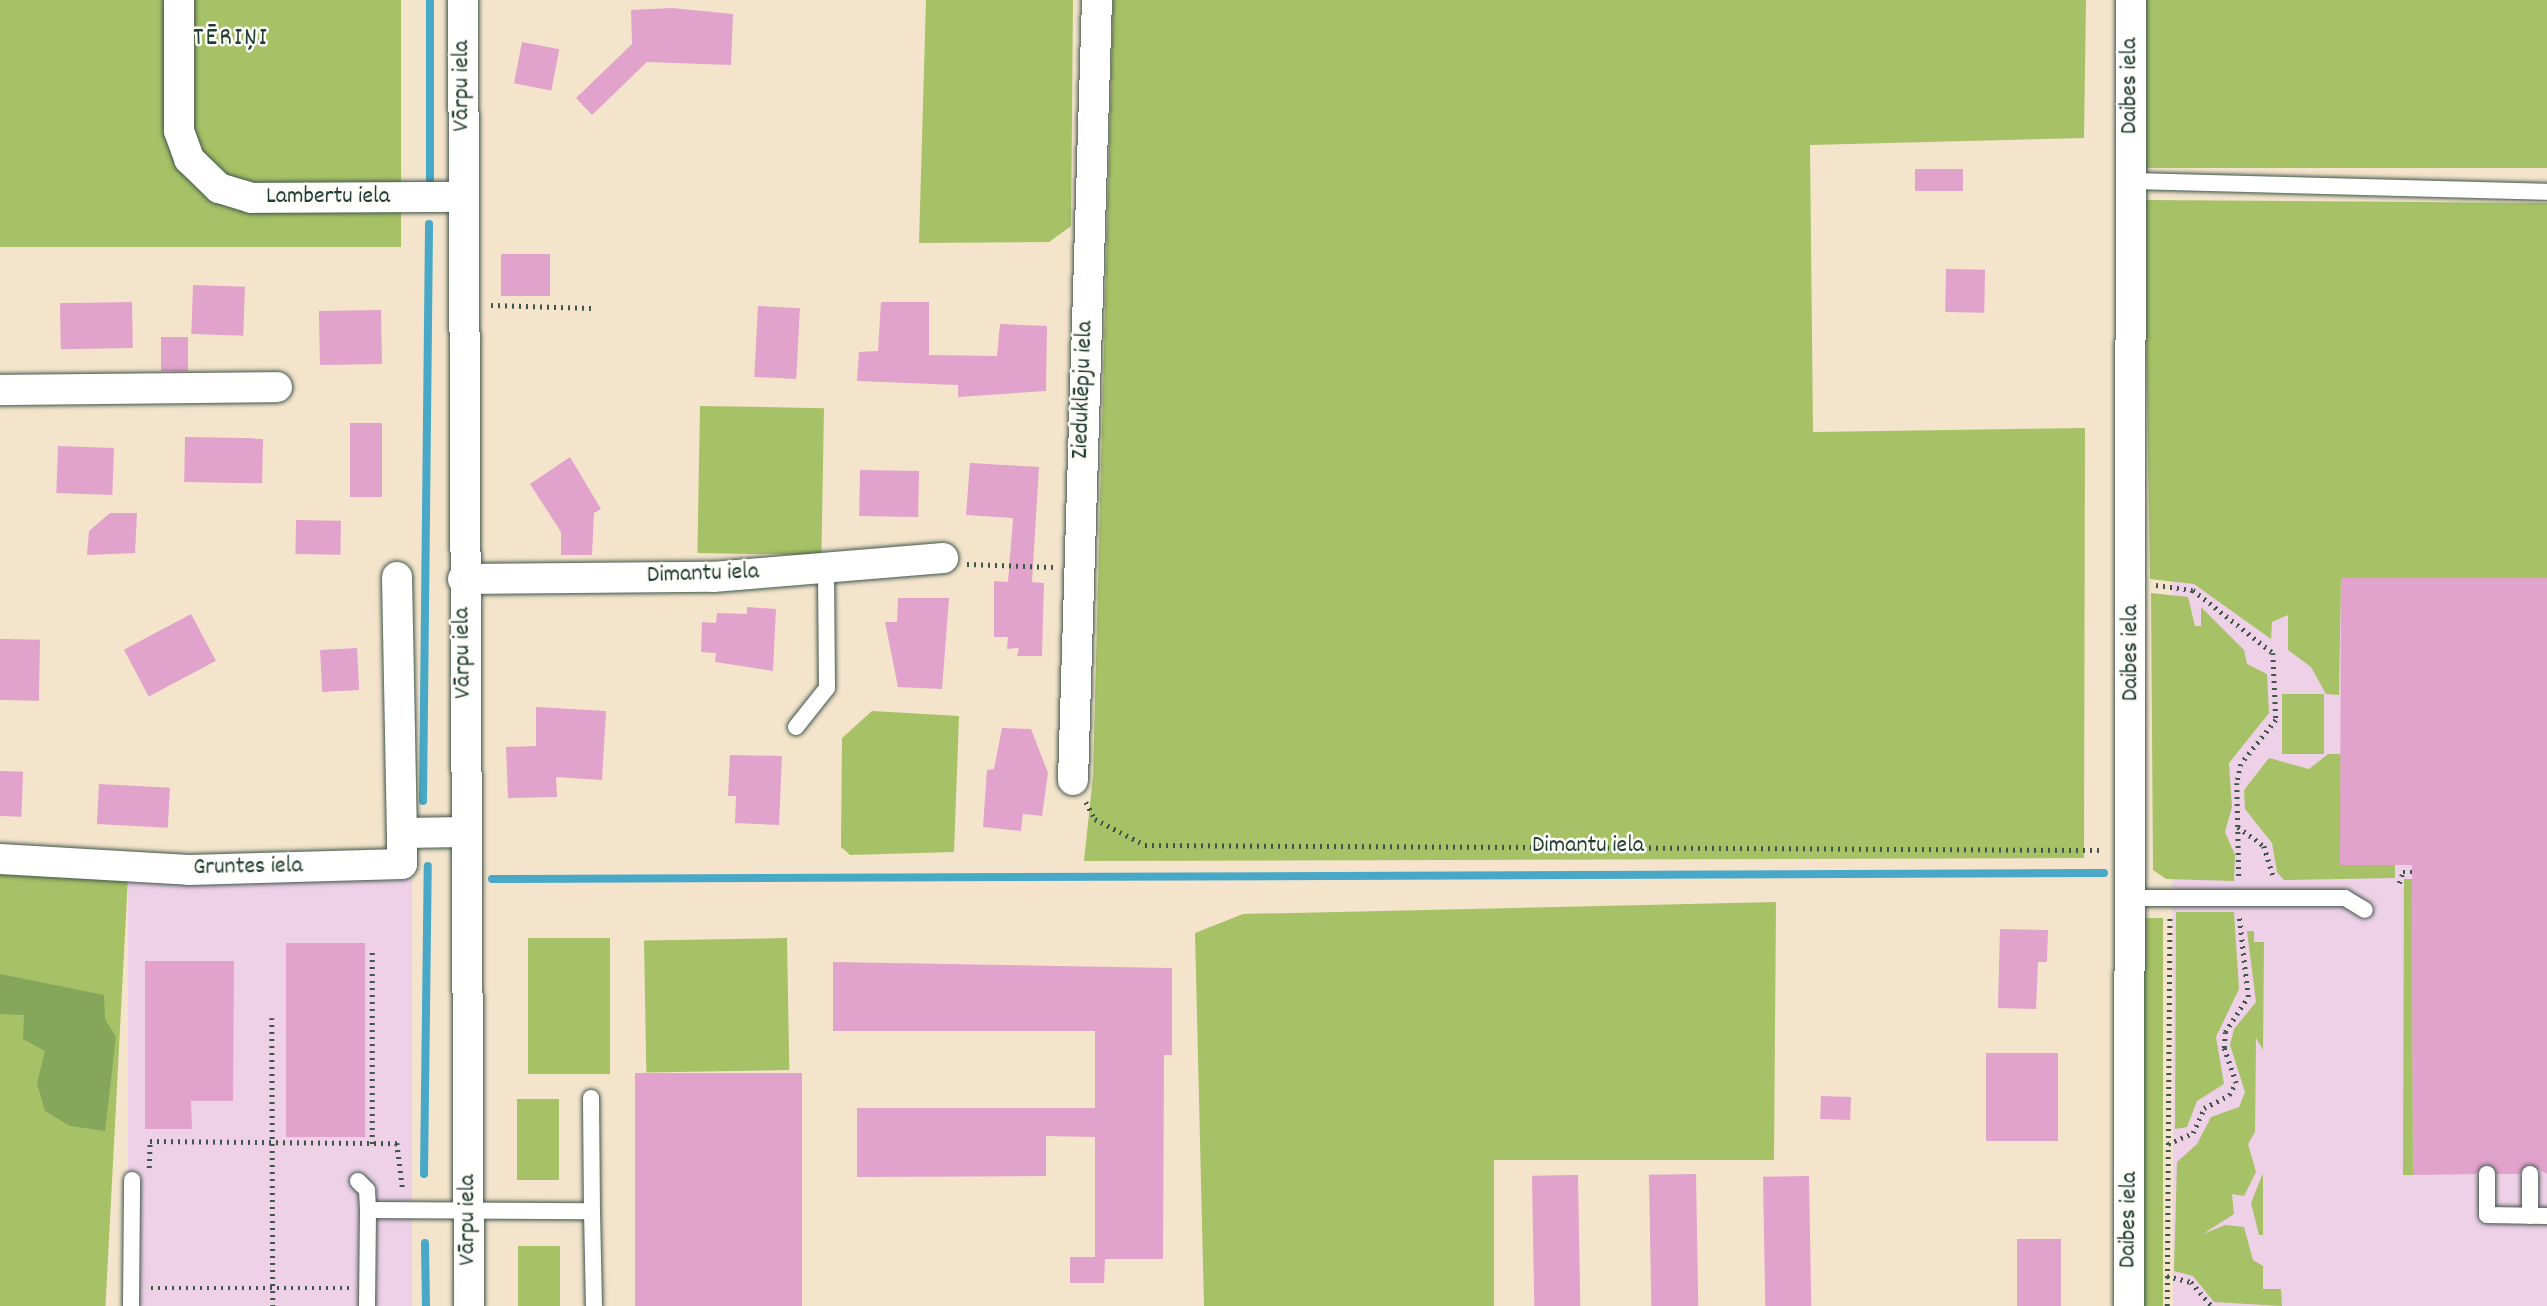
<!DOCTYPE html>
<html>
<head>
<meta charset="utf-8">
<style>
	body { margin:0 }
	#map { position:relative; width:2547px; height:1306px; overflow:hidden; background:#f4e4cc; font-family:Dekko,sans-serif }
	div>[style] { position:absolute }
	.built>* { inset:0; background:#eed0e7; transform-origin:0 0 }
	.green>* { inset:0; background:#a7c167; transform-origin:0 0 }
	.forest>* { inset:0; background:#85a75c }
	.stream>* { height:8px; margin:-4px; padding:0 4px; transform-origin:4px; border-radius:4px; background:#48a8c7 }
	.building>* { inset:0; background:#e1a2cb; transform-origin:0 0 }
	.path>* { height:4.5px; margin-top:-2.25px; transform-origin:0; background:repeating-linear-gradient(90deg,#3f564b 0 2px,transparent 0 7px) }
	.roads { filter:drop-shadow(0 0 2px #3f564b) drop-shadow(0 0 2px #3f564b) }
	.lane>* { height:16px; margin:-8px; padding:0 8px; transform-origin:8px; border-radius:8px; background:#fff }
	.street>* { height:30px; margin:-15px; padding:0 15px; transform-origin:15px; border-radius:15px; background:#fff }
	span { translate:-50% -50%; white-space:nowrap; text-align:center; line-height:1.15; -webkit-text-stroke:5px #fdfcf7; paint-order:stroke }
	.street-label { font-size:24px; color:#1f3d34 }
	.neighbourhood-label { font-size:26px; color:#1f3d34; letter-spacing:2px }
</style>
</head>
<body>
<div id="map">
	<div class="built">
		<i style="clip-path:polygon(2547px 210px,2547px 1306px,2173px 1306px,2172px 503px)"></i>
		<i style="left:412px;top:872px;width:434px;height:284px;rotate:90deg"></i>
	</div>
	<div class="green">
		<i style="left:0;top:0;width:401px;height:247px"></i>
		<i style="clip-path:polygon(926px 0,1073px 0,1071px 226px,1049px 242px,919px 243px)"></i>
		<i style="clip-path:polygon(1113px 0,2086px 0,2084px 138px,1810px 145px,1813px 432px,2085px 428px,2084px 858px,1084px 861px,1093px 776px)"></i>
		<i style="left:2144px;top:0;width:403px;height:168px"></i>
		<i style="clip-path:polygon(2144px 200px,2547px 203px,2547px 579px,2341px 578px,2339px 695px,2326px 694px,2311px 667px,2288px 650px,2288px 615px,2272px 622px,2271px 639px,2194px 584px,2150px 579px)"></i>
		<i style="left:700px;top:406px;width:124px;height:147px;rotate:1deg"></i>
		<i style="clip-path:polygon(2151px 593px,2188px 597px,2195px 626px,2201px 626px,2201px 607px,2244px 650px,2247px 664px,2267px 674px,2269px 713px,2229px 763px,2232px 807px,2225px 832px,2235px 855px,2234px 881px,2166px 879px,2153px 870px)"></i>
		<i style="left:2282px;top:694px;width:42px;height:60px"></i>
		<i style="clip-path:polygon(872px 711px,959px 716px,954px 852px,850px 855px,841px 847px,842px 738px)"></i>
		<i style="clip-path:polygon(2328px 754px,2340px 754px,2395px 865px,2395px 878px,2284px 880px,2277px 872px,2272px 843px,2245px 809px,2244px 790px,2269px 758px,2309px 769px)"></i>
		<i style="left:0;top:873px;width:128px;height:433px;rotate:3deg"></i>
		<i style="clip-path:polygon(2404px 879px,2412px 879px,2413px 1175px,2403px 1175px)"></i>
		<i style="clip-path:polygon(1776px 902px,1774px 1160px,1494px 1160px,1494px 1306px,1204px 1306px,1195px 933px,1243px 914px)"></i>
		<i style="clip-path:polygon(2176px 912px,2234px 912px,2239px 989px,2216px 1037px,2224px 1084px,2197px 1101px,2187px 1127px,2175px 1129px)"></i>
		<i style="left:2163px;top:918px;width:388px;height:27px;rotate:90deg"></i>
		<i style="clip-path:polygon(2247px 931px,2254px 931px,2254px 942px,2264px 942px,2263px 1050px,2256px 1038px,2255px 1132px,2248px 1144px,2256px 1172px,2244px 1196px,2232px 1194px,2234px 1214px,2203px 1234px,2225px 1225px,2244px 1227px,2253px 1260px,2263px 1266px,2263px 1289px,2281px 1289px,2282px 1306px,2214px 1302px,2193px 1276px,2174px 1271px,2177px 1162px,2197px 1144px,2211px 1117px,2239px 1107px,2245px 1092px,2230px 1045px,2234px 1029px,2256px 1002px)"></i>
		<i style="left:610px;top:938px;width:136px;height:82px;rotate:90deg"></i>
		<i style="left:787px;top:938px;width:132px;height:143px;rotate:89deg"></i>
		<i style="left:517px;top:1099px;width:42px;height:81px"></i>
		<i style="clip-path:polygon(2263px 1173px,2263px 1235px,2259px 1235px,2251px 1203px)"></i>
		<i style="left:518px;top:1246px;width:42px;height:60px"></i>
	</div>
	<div class="forest">
		<i style="clip-path:polygon(0 974px,104px 995px,105px 1019px,116px 1037px,105px 1131px,70px 1126px,45px 1111px,37px 1083px,45px 1051px,23px 1039px,24px 1015px,0 1014px)"></i>
	</div>
	<div class="stream">
		<i style="left:430px;top:179px;width:179px;rotate:-90deg"></i>
		<i style="left:423px;top:801px;width:577px;rotate:-89.4deg"></i>
		<i style="left:492px;top:879px;width:1612px;rotate:-0.21deg"></i>
		<i style="left:424px;top:1174px;width:308px;rotate:-89.3deg"></i>
		<i style="left:425px;top:1243px;width:63px;rotate:89.1deg"></i>
	</div>
	<div class="building">
		<i style="clip-path:polygon(672px 8px,733px 14px,731px 65px,647px 62px,592px 115px,576px 98px,632px 44px,631px 10px)"></i>
		<i style="left:522px;top:42px;width:38px;height:42px;rotate:11deg"></i>
		<i style="left:1915px;top:169px;width:48px;height:22px"></i>
		<i style="left:501px;top:254px;width:49px;height:42px"></i>
		<i style="left:1946px;top:269px;width:39px;height:43px;rotate:1deg"></i>
		<i style="left:193px;top:285px;width:52px;height:49px;rotate:2deg"></i>
		<i style="left:132px;top:302px;width:46px;height:72px;rotate:89deg"></i>
		<i style="clip-path:polygon(881px 302px,929px 302px,929px 355px,997px 356px,1000px 324px,1047px 326px,1046px 391px,958px 397px,958px 385px,857px 381px,859px 352px,878px 351px)"></i>
		<i style="left:758px;top:306px;width:42px;height:71px;rotate:3deg"></i>
		<i style="left:381px;top:310px;width:54px;height:62px;rotate:89deg"></i>
		<i style="left:161px;top:337px;width:27px;height:34px"></i>
		<i style="left:350px;top:423px;width:32px;height:74px"></i>
		<i style="left:185px;top:437px;width:78px;height:45px;rotate:1deg"></i>
		<i style="left:58px;top:446px;width:56px;height:47px;rotate:2deg"></i>
		<i style="clip-path:polygon(570px 457px,601px 509px,594px 513px,592px 555px,561px 555px,561px 532px,530px 484px)"></i>
		<i style="clip-path:polygon(970px 463px,1039px 467px,1032px 582px,1044px 583px,1042px 656px,1017px 656px,1019px 648px,1007px 649px,1008px 637px,994px 637px,994px 581px,1008px 582px,1013px 518px,966px 515px)"></i>
		<i style="left:860px;top:470px;width:59px;height:46px;rotate:1deg"></i>
		<i style="clip-path:polygon(110px 513px,137px 513px,135px 553px,87px 555px,89px 531px)"></i>
		<i style="left:296px;top:520px;width:45px;height:34px;rotate:1deg"></i>
		<i style="clip-path:polygon(2341px 578px,2547px 578px,2547px 1174px,2529px 1164px,2519px 1174px,2497px 1174px,2486px 1164px,2476px 1174px,2413px 1175px,2412px 865px,2340px 865px)"></i>
		<i style="clip-path:polygon(898px 598px,949px 598px,942px 689px,898px 687px,885px 622px,897px 622px)"></i>
		<i style="clip-path:polygon(747px 607px,776px 609px,773px 671px,715px 662px,716px 653px,701px 652px,702px 622px,716px 623px,717px 613px,747px 614px)"></i>
		<i style="left:191px;top:614px;width:53px;height:76px;rotate:62deg"></i>
		<i style="left:0;top:639px;width:40px;height:61px;rotate:1deg"></i>
		<i style="left:357px;top:648px;width:42px;height:37px;rotate:87deg"></i>
		<i style="clip-path:polygon(536px 707px,606px 711px,602px 780px,556px 777px,557px 797px,508px 798px,506px 747px,536px 746px)"></i>
		<i style="clip-path:polygon(1002px 728px,1031px 729px,1048px 773px,1042px 816px,1023px 814px,1021px 831px,983px 827px,987px 770px,994px 769px)"></i>
		<i style="clip-path:polygon(730px 755px,782px 756px,779px 825px,735px 823px,736px 796px,728px 796px)"></i>
		<i style="left:0;top:771px;width:23px;height:45px;rotate:2deg"></i>
		<i style="left:99px;top:784px;width:71px;height:40px;rotate:3deg"></i>
		<i style="clip-path:polygon(2000px 929px,2048px 930px,2047px 962px,2038px 962px,2036px 1009px,1998px 1008px)"></i>
		<i style="left:286px;top:943px;width:79px;height:194px"></i>
		<i style="clip-path:polygon(145px 961px,234px 961px,233px 1101px,191px 1101px,192px 1129px,145px 1129px)"></i>
		<i style="clip-path:polygon(833px 962px,1172px 968px,1172px 1055px,1164px 1055px,1163px 1259px,1105px 1259px,1104px 1283px,1070px 1283px,1070px 1257px,1095px 1257px,1095px 1137px,1046px 1136px,1046px 1176px,857px 1177px,857px 1108px,1095px 1108px,1095px 1031px,833px 1031px)"></i>
		<i style="left:1986px;top:1053px;width:72px;height:88px"></i>
		<i style="left:802px;top:1073px;width:233px;height:167px;rotate:90deg"></i>
		<i style="left:1821px;top:1096px;width:30px;height:23px;rotate:2deg"></i>
		<i style="left:1696px;top:1174px;width:132px;height:47px;rotate:89deg"></i>
		<i style="left:1578px;top:1175px;width:131px;height:46px;rotate:89deg"></i>
		<i style="left:1809px;top:1176px;width:130px;height:46px;rotate:89deg"></i>
		<i style="left:2017px;top:1239px;width:44px;height:67px"></i>
	</div>
	<div class="path">
		<i style="left:491px;top:305px;width:100px;rotate:1.7deg"></i>
		<i style="left:967px;top:564px;width:86px;rotate:2deg"></i>
		<i style="left:2156px;top:585px;width:37px;rotate:8deg"></i>
		<i style="left:2193px;top:590px;width:102px;rotate:38.2deg"></i>
		<i style="left:2273px;top:653px;width:67px;rotate:87.4deg"></i>
		<i style="left:2276px;top:720px;width:56px;rotate:128.5deg"></i>
		<i style="left:2241px;top:764px;width:19px;rotate:102deg"></i>
		<i style="left:2237px;top:783px;width:95px;rotate:88.8deg"></i>
		<i style="left:1086px;top:802px;width:19px;rotate:62deg"></i>
		<i style="left:1095px;top:819px;width:56px;rotate:27.5deg"></i>
		<i style="left:1145px;top:845px;width:958px;rotate:0.3deg"></i>
		<i style="left:2238px;top:827px;width:32px;rotate:36deg"></i>
		<i style="left:2264px;top:846px;width:34px;rotate:73deg"></i>
		<i style="left:2399px;top:883px;width:12px;rotate:-70deg"></i>
		<i style="left:2403px;top:872px;width:9px"></i>
		<i style="left:272px;top:1018px;width:288px;rotate:89.8deg"></i>
		<i style="left:372px;top:1144px;width:192px;rotate:-90deg"></i>
		<i style="left:2168px;top:1144px;width:27px;rotate:-24deg"></i>
		<i style="left:2193px;top:1133px;width:27px;rotate:-66deg"></i>
		<i style="left:2204px;top:1108px;width:28px;rotate:-27deg"></i>
		<i style="left:2229px;top:1095px;width:14px;rotate:-60deg"></i>
		<i style="left:2236px;top:1083px;width:37px;rotate:-109deg"></i>
		<i style="left:2224px;top:1048px;width:16px;rotate:-86deg"></i>
		<i style="left:2225px;top:1032px;width:42px;rotate:-56.7deg"></i>
		<i style="left:2248px;top:997px;width:81px;rotate:-96.4deg"></i>
		<i style="left:149px;top:1168px;width:27px;rotate:-88deg"></i>
		<i style="left:150px;top:1141px;width:247px;rotate:0.5deg"></i>
		<i style="left:397px;top:1143px;width:48px;rotate:82.9deg"></i>
		<i style="left:2167px;top:1276px;width:25px;rotate:14deg"></i>
		<i style="left:2191px;top:1282px;width:32px;rotate:49deg"></i>
		<i style="left:151px;top:1288px;width:198px"></i>
		<i style="left:2167px;top:1306px;width:389px;rotate:-89.6deg"></i>
	</div>
	<div class="roads">
		<div class="lane">
			<i style="left:2131px;top:181px;width:416px;rotate:1.5deg"></i>
			<i style="left:796px;top:727px;width:50px;rotate:-51.5deg"></i>
			<i style="left:827px;top:688px;width:120px;rotate:-90.5deg"></i>
			<i style="left:2132px;top:898px;width:213px"></i>
			<i style="left:2345px;top:898px;width:23px;rotate:31deg"></i>
			<i style="left:591px;top:1098px;width:113px;rotate:89.5deg"></i>
			<i style="left:2487px;top:1174px;width:41px;rotate:90deg"></i>
			<i style="left:2487px;top:1215px;width:60px;rotate:1deg"></i>
			<i style="left:2530px;top:1174px;width:42px;rotate:90deg"></i>
			<i style="left:358px;top:1181px;width:13px;rotate:45deg"></i>
			<i style="left:367px;top:1190px;width:20px;rotate:87deg"></i>
			<i style="left:368px;top:1210px;width:224px;rotate:0.3deg"></i>
			<i style="left:592px;top:1211px;width:95px;rotate:88.8deg"></i>
			<i style="left:131px;top:1306px;width:126px;rotate:-89.5deg"></i>
			<i style="left:367px;top:1306px;width:96px;rotate:-89.4deg"></i>
		</div>
		<div class="street">
			<i style="left:179px;top:0;width:131px;rotate:90deg"></i>
			<i style="left:179px;top:131px;width:30px;rotate:70deg"></i>
			<i style="left:189px;top:159px;width:42px;rotate:44deg"></i>
			<i style="left:219px;top:188px;width:34px;rotate:17deg"></i>
			<i style="left:251px;top:198px;width:211px;rotate:-0.3deg"></i>
			<i style="left:463px;top:0;width:1306px;rotate:89.74deg"></i>
			<i style="left:0;top:390px;width:277px;rotate:-0.6deg"></i>
			<i style="left:397px;top:577px;width:256px;rotate:88.9deg"></i>
			<i style="left:463px;top:579px;width:250px;rotate:-0.5deg"></i>
			<i style="left:713px;top:577px;width:231px;rotate:-4.7deg"></i>
			<i style="left:1073px;top:780px;width:780px;rotate:-88.24deg"></i>
			<i style="left:0;top:859px;width:189px;rotate:3.3deg"></i>
			<i style="left:189px;top:870px;width:213px;rotate:-1.6deg"></i>
			<i style="left:402px;top:864px;width:31px;rotate:-90deg"></i>
			<i style="left:402px;top:833px;width:64px;rotate:-0.9deg"></i>
			<i style="left:2129px;top:1306px;width:1306px;rotate:-89.91deg"></i>
		</div>
	</div>
	<div class="street-label">
		<span style="left:463px;top:86px;rotate:-90deg">Vārpu iela</span>
		<span style="left:2131px;top:86px;rotate:-90deg">Daibes iela</span>
		<span style="left:328px;top:198px">Lambertu iela</span>
		<span style="left:1084px;top:390px;rotate:-88deg">Zieduklēpju iela</span>
		<span style="left:703px;top:575px;rotate:-2deg">Dimantu iela</span>
		<span style="left:464px;top:653px;rotate:-91deg">Vārpu iela</span>
		<span style="left:2132px;top:653px;rotate:-90deg">Daibes iela</span>
		<span style="left:1588px;top:847px">Dimantu iela</span>
		<span style="left:248px;top:868px;rotate:-1deg">Gruntes iela</span>
		<span style="left:469px;top:1220px;rotate:-90deg">Vārpu iela</span>
		<span style="left:2130px;top:1220px;rotate:-89deg">Daibes iela</span>
	</div>
	<div class="neighbourhood-label">
		<span style="left:231px;top:39px">TĒRIŅI</span>
	</div>
</div>
</body>
</html>
